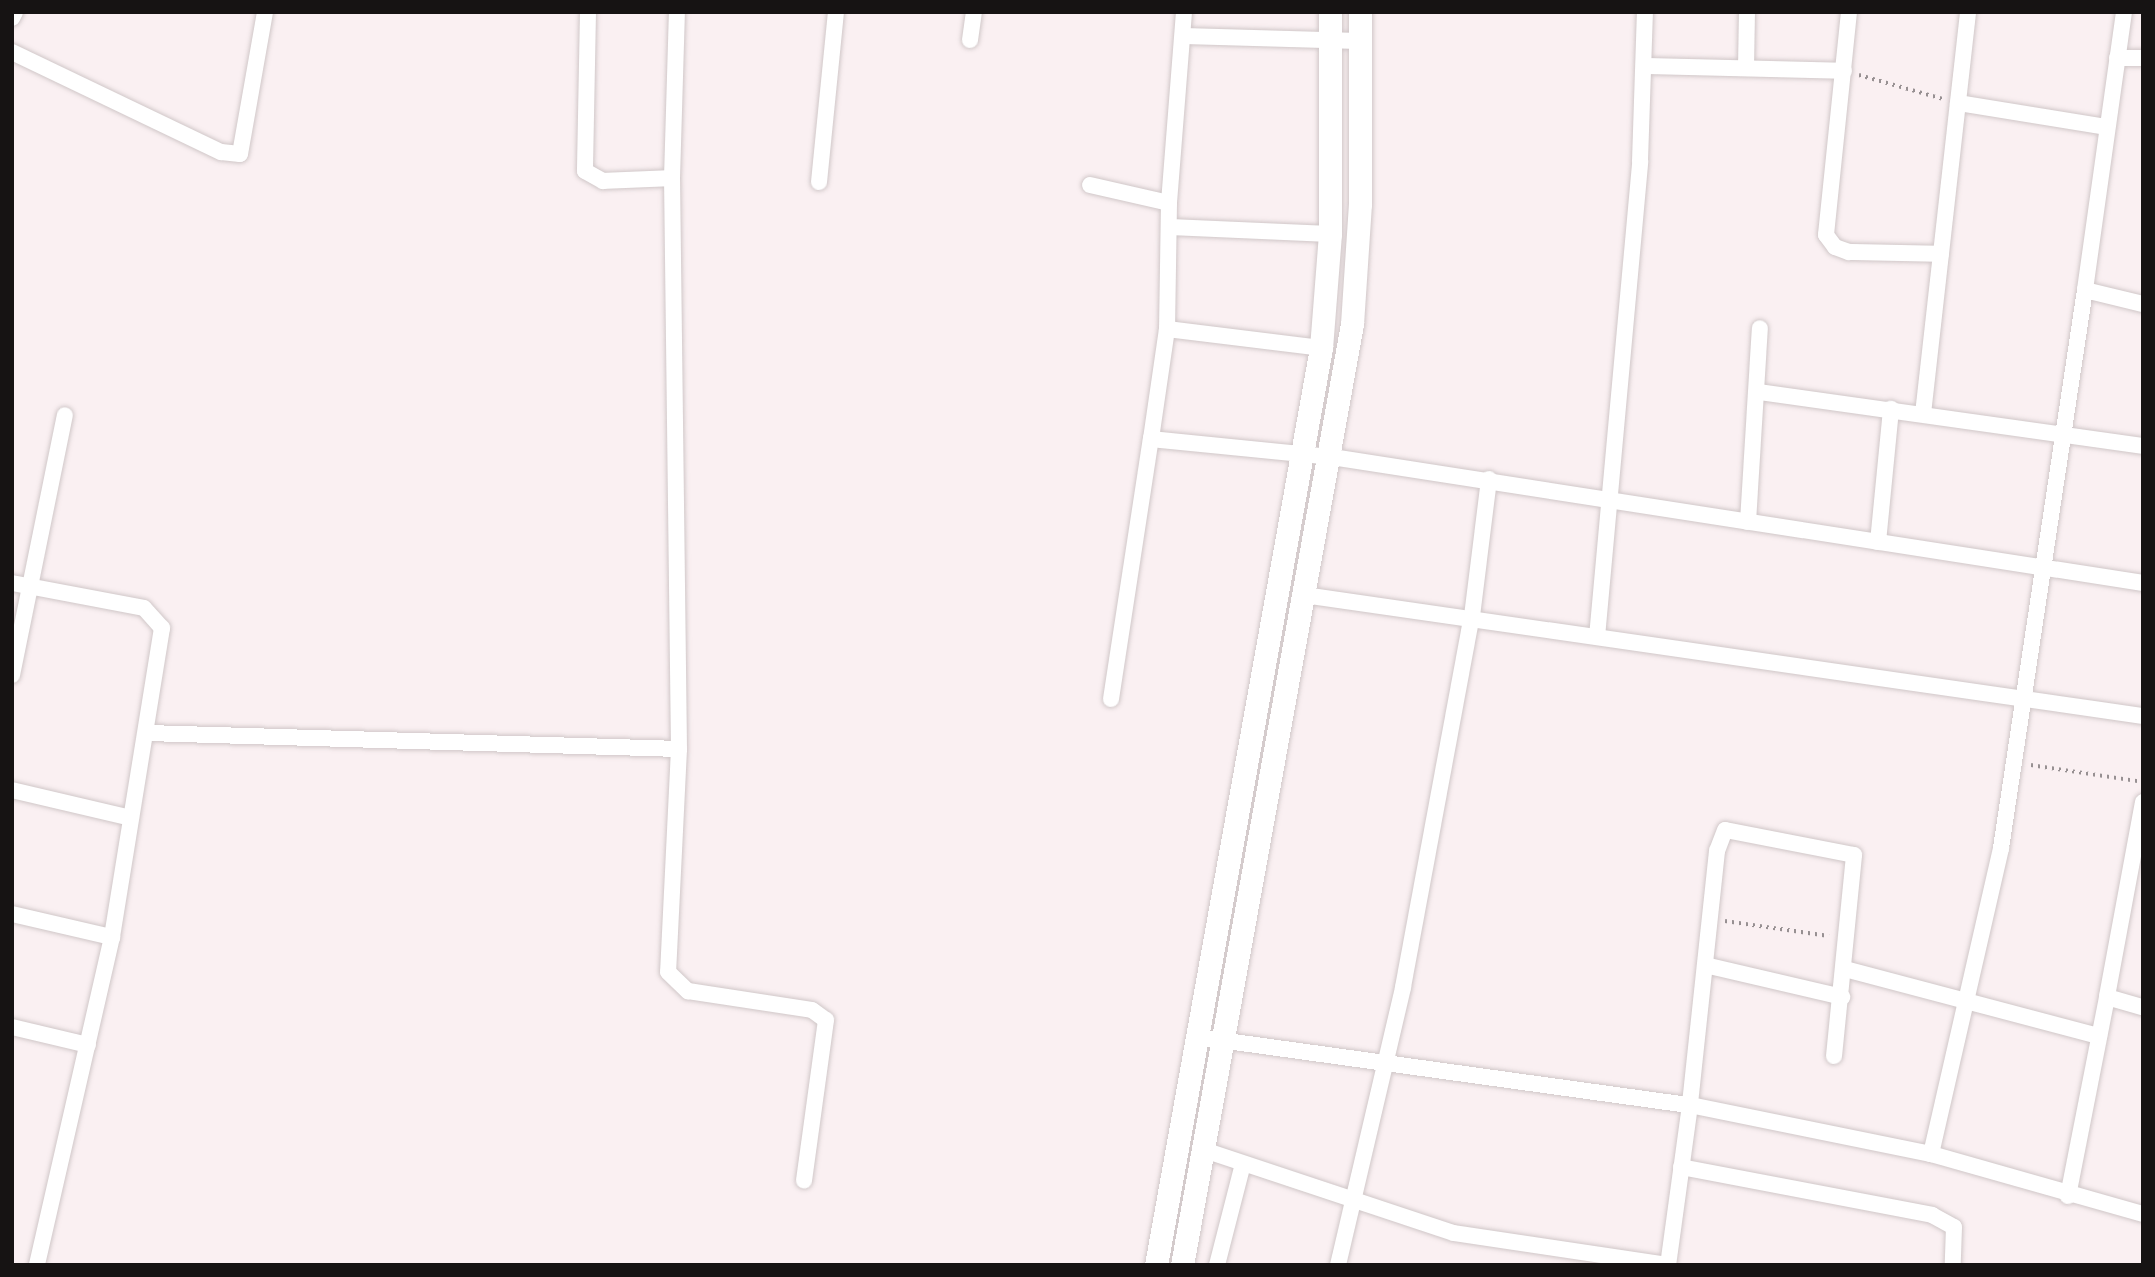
<!DOCTYPE html>
<html>
<head>
<meta charset="utf-8">
<style>
	body { margin:0 }
	#map { position:relative; width:2155px; height:1277px; overflow:hidden; background:#faf0f2; font-family:Literata,serif }
	div>[style] { position:absolute }
	.path>* { height:3.5px; margin-top:-1.75px; transform-origin:0; background:repeating-linear-gradient(90deg,#979092 0 2px,transparent 0 7px) }
	.roads { filter:drop-shadow(0 0 2px #d0c7c8) drop-shadow(0 0 2px #d0c7c8) }
	.street>* { height:16px; margin:-8px; padding:0 8px; transform-origin:8px; border-radius:8px; background:#fff }
	.secondary>* { height:23px; margin:-11.5px; padding:0 11.5px; transform-origin:11.5px; border-radius:11.5px; background:#fff }
	span { translate:-50% -50%; white-space:nowrap; text-align:center; line-height:1.15; -webkit-text-stroke:7px #faf0f2; paint-order:stroke }
	.frame { position:absolute; inset:0; border:14px solid #161313; pointer-events:none }
</style>
</head>
<body>
<div id="map">
	<div class="path">
		<i style="left:1859px;top:75px;width:87px;rotate:15.9deg"></i>
		<i style="left:2031px;top:765px;width:113px;rotate:8.6deg"></i>
		<i style="left:1725px;top:921px;width:105px;rotate:8.2deg"></i>
	</div>
	<div class="roads">
		<div class="street">
			<i style="left:588px;top:12px;width:159px;rotate:91.1deg"></i>
			<i style="left:585px;top:171px;width:21px;rotate:29deg"></i>
			<i style="left:603px;top:181px;width:69px;rotate:-2.5deg"></i>
			<i style="left:1184px;top:12px;width:192px;rotate:94.5deg"></i>
			<i style="left:1169px;top:203px;width:126px;rotate:90.9deg"></i>
			<i style="left:1167px;top:329px;width:111px;rotate:98.3deg"></i>
			<i style="left:1151px;top:439px;width:182px;rotate:5.7deg"></i>
			<i style="left:1332px;top:457px;width:821px;rotate:8.83deg"></i>
			<i style="left:1849px;top:12px;width:224px;rotate:95.9deg"></i>
			<i style="left:1826px;top:235px;width:15px;rotate:53deg"></i>
			<i style="left:1835px;top:247px;width:15px;rotate:20deg"></i>
			<i style="left:1849px;top:252px;width:92px;rotate:1.2deg"></i>
			<i style="left:2124px;top:12px;width:281px;rotate:98deg"></i>
			<i style="left:2085px;top:290px;width:60px;rotate:13.6deg"></i>
			<i style="left:12px;top:18px;width:7px;rotate:-63deg"></i>
			<i style="left:1183px;top:36px;width:177px;rotate:1.6deg"></i>
			<i style="left:970px;top:40px;width:28px;rotate:-82deg"></i>
			<i style="left:12px;top:52px;width:232px;rotate:25.6deg"></i>
			<i style="left:221px;top:152px;width:19px;rotate:6deg"></i>
			<i style="left:240px;top:154px;width:144px;rotate:-80deg"></i>
			<i style="left:2117px;top:58px;width:26px"></i>
			<i style="left:1645px;top:66px;width:199px;rotate:1.4deg"></i>
			<i style="left:1746px;top:68px;width:56px;rotate:-89deg"></i>
			<i style="left:1958px;top:103px;width:151px;rotate:9.2deg"></i>
			<i style="left:819px;top:182px;width:171px;rotate:-84.3deg"></i>
			<i style="left:1090px;top:185px;width:81px;rotate:12.8deg"></i>
			<i style="left:1170px;top:227px;width:160px;rotate:2.5deg"></i>
			<i style="left:1167px;top:329px;width:155px;rotate:7deg"></i>
			<i style="left:1759px;top:392px;width:388px;rotate:8deg"></i>
			<i style="left:1923px;top:414px;width:405px;rotate:-83.6deg"></i>
			<i style="left:1748px;top:522px;width:194px;rotate:-86.5deg"></i>
			<i style="left:1878px;top:542px;width:134px;rotate:-84.4deg"></i>
			<i style="left:12px;top:583px;width:134px;rotate:10.7deg"></i>
			<i style="left:144px;top:608px;width:27px;rotate:48deg"></i>
			<i style="left:162px;top:628px;width:313px;rotate:99.2deg"></i>
			<i style="left:1304px;top:595px;width:848px;rotate:8.21deg"></i>
			<i style="left:1597px;top:637px;width:478px;rotate:-84.8deg"></i>
			<i style="left:1640px;top:161px;width:149px;rotate:-88.1deg"></i>
			<i style="left:12px;top:675px;width:265px;rotate:-78.5deg"></i>
			<i style="left:1111px;top:699px;width:263px;rotate:-81.3deg"></i>
			<i style="left:147px;top:733px;width:532px;rotate:1.72deg"></i>
			<i style="left:679px;top:749px;width:571px;rotate:-90.7deg"></i>
			<i style="left:672px;top:178px;width:166px;rotate:-88.3deg"></i>
			<i style="left:679px;top:749px;width:223px;rotate:92.8deg"></i>
			<i style="left:668px;top:972px;width:28px;rotate:44deg"></i>
			<i style="left:688px;top:991px;width:125px;rotate:8.7deg"></i>
			<i style="left:812px;top:1010px;width:17px;rotate:36deg"></i>
			<i style="left:826px;top:1020px;width:162px;rotate:97.8deg"></i>
			<i style="left:12px;top:790px;width:122px;rotate:13.2deg"></i>
			<i style="left:2143px;top:802px;width:198px;rotate:100.5deg"></i>
			<i style="left:2107px;top:997px;width:37px;rotate:16deg"></i>
			<i style="left:12px;top:914px;width:103px;rotate:13deg"></i>
			<i style="left:112px;top:937px;width:336px;rotate:102.9deg"></i>
			<i style="left:1705px;top:965px;width:141px;rotate:13.1deg"></i>
			<i style="left:1845px;top:969px;width:263px;rotate:14.8deg"></i>
			<i style="left:12px;top:1027px;width:78px;rotate:13.3deg"></i>
			<i style="left:1198px;top:1037px;width:497px;rotate:7.9deg"></i>
			<i style="left:1690px;top:1105px;width:162px;rotate:97.8deg"></i>
			<i style="left:1834px;top:1056px;width:202px;rotate:-84.3deg"></i>
			<i style="left:1854px;top:855px;width:131px;rotate:-169deg"></i>
			<i style="left:1725px;top:830px;width:22px;rotate:111deg"></i>
			<i style="left:1717px;top:851px;width:255px;rotate:96.1deg"></i>
			<i style="left:1690px;top:1105px;width:246px;rotate:11.5deg"></i>
			<i style="left:1931px;top:1154px;width:220px;rotate:15.8deg"></i>
			<i style="left:1204px;top:1150px;width:263px;rotate:18.4deg"></i>
			<i style="left:1454px;top:1233px;width:216px;rotate:8.5deg"></i>
			<i style="left:1931px;top:1154px;width:314px;rotate:-77.1deg"></i>
			<i style="left:2001px;top:848px;width:564px;rotate:-81.44deg"></i>
			<i style="left:1681px;top:1167px;width:256px;rotate:10.8deg"></i>
			<i style="left:1932px;top:1215px;width:25px;rotate:29deg"></i>
			<i style="left:1954px;top:1227px;width:38px;rotate:92deg"></i>
			<i style="left:2068px;top:1196px;width:203px;rotate:-78.9deg"></i>
			<i style="left:1217px;top:1265px;width:104px;rotate:-75.6deg"></i>
			<i style="left:1338px;top:1265px;width:285px;rotate:-76.8deg"></i>
			<i style="left:1403px;top:987px;width:377px;rotate:-79.5deg"></i>
			<i style="left:1472px;top:616px;width:138px;rotate:-82.9deg"></i>
		</div>
		<div class="secondary">
			<i style="left:1156px;top:1265px;width:932px;rotate:-79.8deg"></i>
			<i style="left:1321px;top:348px;width:114px;rotate:-85.5deg"></i>
			<i style="left:1330px;top:234px;width:222px;rotate:-90deg"></i>
			<i style="left:1182px;top:1265px;width:956px;rotate:-79.76deg"></i>
			<i style="left:1352px;top:324px;width:120px;rotate:-86.2deg"></i>
			<i style="left:1360px;top:204px;width:192px;rotate:-90deg"></i>
		</div>
	</div>
	<div class="frame"></div>
</div>
</body>
</html>
